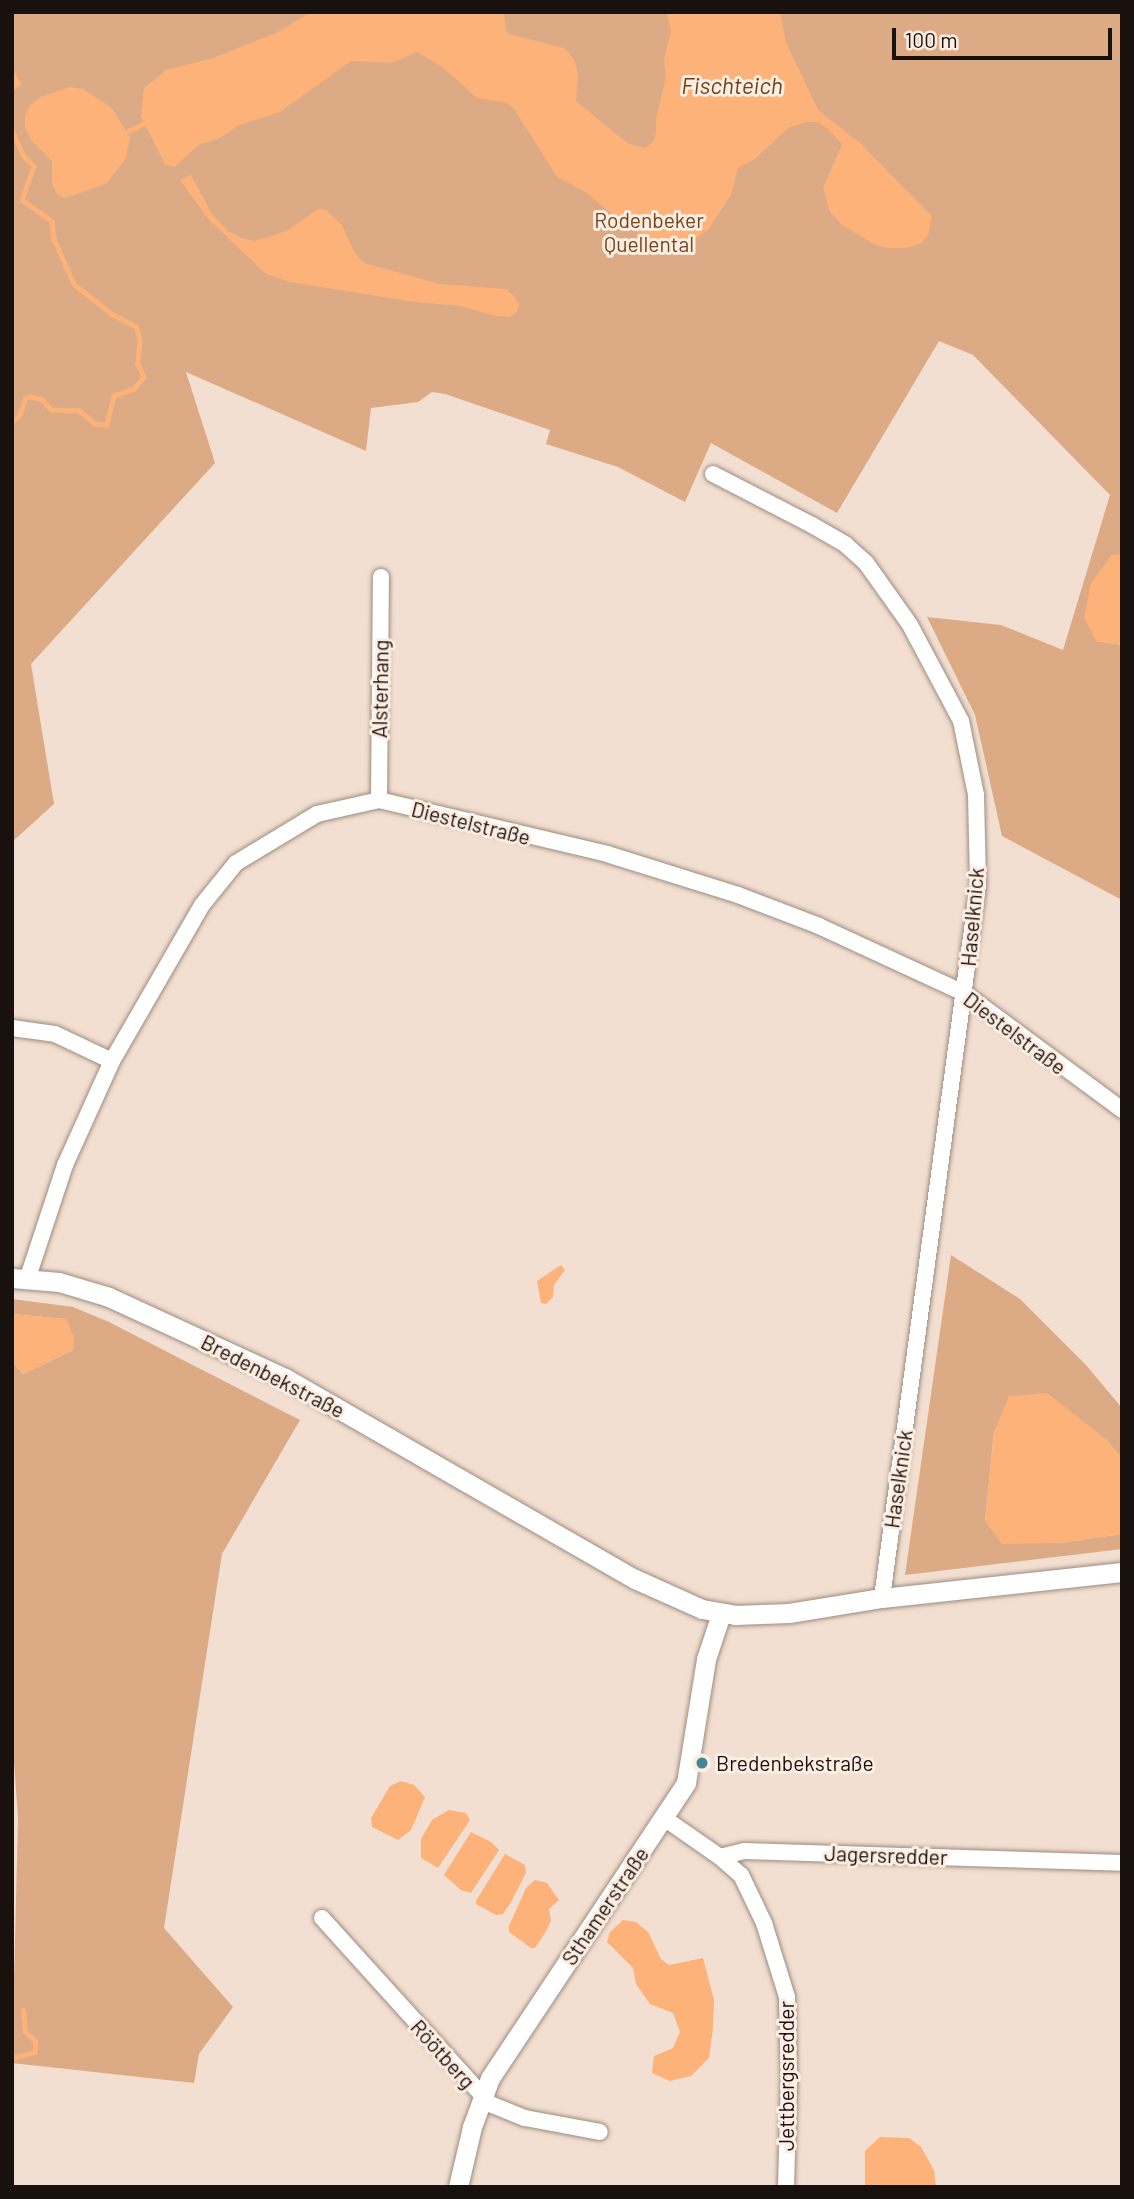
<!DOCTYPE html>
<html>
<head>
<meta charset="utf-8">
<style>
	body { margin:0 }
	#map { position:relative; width:1134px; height:2199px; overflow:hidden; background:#f2dfd1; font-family:Barlow,sans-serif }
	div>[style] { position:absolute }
	.green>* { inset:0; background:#dcab86 }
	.water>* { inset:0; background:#fcb278 }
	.stream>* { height:4.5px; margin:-2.25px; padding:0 2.25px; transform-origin:2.25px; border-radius:2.25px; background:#fcb278 }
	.roads { filter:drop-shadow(0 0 2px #9d8c7f) drop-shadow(0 0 2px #9d8c7f) }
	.minor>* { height:16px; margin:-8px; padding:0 8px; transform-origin:8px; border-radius:8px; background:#fff }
	.tertiary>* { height:19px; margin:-9.5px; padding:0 9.5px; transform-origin:9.5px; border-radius:9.5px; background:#fff }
	.dots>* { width:19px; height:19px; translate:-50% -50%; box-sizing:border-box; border:4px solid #fdede2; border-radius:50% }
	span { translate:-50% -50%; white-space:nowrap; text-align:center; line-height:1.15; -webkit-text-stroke:6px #fdede2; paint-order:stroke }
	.park-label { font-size:21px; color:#734319 }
	.street-label { font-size:21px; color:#18110d }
	.poi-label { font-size:21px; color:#18110d }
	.left { translate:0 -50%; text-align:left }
	.water-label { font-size:23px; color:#704117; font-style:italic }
	.frame { position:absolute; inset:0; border:14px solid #18110d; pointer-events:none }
	.scale { position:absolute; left:892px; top:28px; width:220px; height:32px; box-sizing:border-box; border:4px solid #18110d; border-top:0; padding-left:9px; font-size:21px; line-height:24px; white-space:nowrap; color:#18110d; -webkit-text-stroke:5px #fdede2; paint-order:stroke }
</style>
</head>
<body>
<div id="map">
	<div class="green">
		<i style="clip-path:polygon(12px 12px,1122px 12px,1122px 554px,1111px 556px,1096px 641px,1122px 645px,1122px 900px,1002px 836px,975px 715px,927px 617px,1001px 625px,1063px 650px,1110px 495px,973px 355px,939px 341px,837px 513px,711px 443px,685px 502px,618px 467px,546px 444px,550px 430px,445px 394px,432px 392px,418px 402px,371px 408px,366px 451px,186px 372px,215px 463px,31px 664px,54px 804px,12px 842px)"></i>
		<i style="clip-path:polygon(951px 1255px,1020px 1299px,1086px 1365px,1122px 1408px,1122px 1459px,1106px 1439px,994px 1432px,985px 1521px,1060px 1543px,1122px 1534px,1122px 1549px,905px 1575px)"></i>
		<i style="clip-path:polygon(12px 1299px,73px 1307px,109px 1322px,300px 1420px,222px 1554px,164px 1928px,233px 2007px,199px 2054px,194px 2083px,12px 2063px,18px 1818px,12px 1733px,12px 1361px,23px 1374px,73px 1350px,65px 1319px,12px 1314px)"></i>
	</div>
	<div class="water">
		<i style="clip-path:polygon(311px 12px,504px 12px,506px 31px,509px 34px,564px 48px,574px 59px,578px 74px,576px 101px,627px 143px,645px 148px,653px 142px,656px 133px,656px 119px,666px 77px,664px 59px,671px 30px,666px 12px,780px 12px,786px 42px,818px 110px,860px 143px,932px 216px,928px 235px,920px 244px,906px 248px,887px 248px,874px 244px,842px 225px,830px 212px,823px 188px,842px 144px,828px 129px,818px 122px,807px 122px,788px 128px,756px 158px,738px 168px,731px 195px,708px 230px,693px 240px,676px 245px,659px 244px,626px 226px,587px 193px,557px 177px,514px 109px,507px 103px,477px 98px,441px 66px,417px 52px,391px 63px,351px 61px,280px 112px,237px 126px,222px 137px,199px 145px,174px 167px,165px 164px,141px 117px,144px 88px,166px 70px,213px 58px,278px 32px)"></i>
		<i style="clip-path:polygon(69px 87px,83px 89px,112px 108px,130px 138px,126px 158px,106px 184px,65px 198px,57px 194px,52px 183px,52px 161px,31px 140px,25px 127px,25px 117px,29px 106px,40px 97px)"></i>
		<i style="clip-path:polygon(191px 175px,212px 214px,228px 231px,242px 238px,254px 241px,271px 236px,288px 230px,318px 209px,326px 210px,342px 225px,356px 255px,364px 263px,440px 284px,506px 289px,515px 297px,519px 305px,517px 312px,510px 317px,495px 316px,460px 306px,414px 302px,290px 282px,266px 274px,209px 220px,180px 180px)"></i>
		<i style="clip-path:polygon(1122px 554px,1122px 645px,1096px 641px,1084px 618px,1091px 583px,1111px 556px)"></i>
		<i style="clip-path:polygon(561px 1265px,565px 1270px,554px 1285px,553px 1297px,546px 1304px,541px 1303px,537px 1281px)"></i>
		<i style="clip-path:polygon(12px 1314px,66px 1319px,74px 1337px,73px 1350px,23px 1374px,12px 1361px)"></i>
		<i style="clip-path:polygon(1047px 1393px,1106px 1439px,1122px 1459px,1122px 1534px,1060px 1543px,1002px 1544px,985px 1521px,994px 1432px,1009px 1396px)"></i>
		<i style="clip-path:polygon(401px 1781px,414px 1785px,425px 1797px,411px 1830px,398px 1840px,372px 1827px,371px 1818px,390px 1786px)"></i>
		<i style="clip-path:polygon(449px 1810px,466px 1813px,470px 1820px,438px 1868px,421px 1858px,421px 1839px,432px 1820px)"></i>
		<i style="clip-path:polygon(471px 1832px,491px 1842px,499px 1850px,471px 1893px,461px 1890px,444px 1875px)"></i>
		<i style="clip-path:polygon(505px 1854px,525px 1865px,526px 1873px,511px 1902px,503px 1914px,496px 1915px,476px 1904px,476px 1901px)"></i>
		<i style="clip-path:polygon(535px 1880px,547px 1883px,559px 1900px,549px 1909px,551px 1921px,545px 1933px,535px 1948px,531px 1948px,509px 1932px,509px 1926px,526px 1888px)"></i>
		<i style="clip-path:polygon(623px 1920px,636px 1922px,648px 1932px,661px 1959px,669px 1965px,703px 1958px,714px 2000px,713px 2028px,709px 2058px,691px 2076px,670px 2081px,652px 2073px,654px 2056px,673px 2048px,680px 2032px,673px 2013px,650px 2004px,636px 1984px,633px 1968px,607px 1942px,610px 1932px)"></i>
		<i style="clip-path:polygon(880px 2137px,909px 2138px,921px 2147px,934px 2170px,936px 2187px,865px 2187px,865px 2151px)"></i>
	</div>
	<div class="stream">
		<i style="left:12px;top:73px;width:12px;rotate:59deg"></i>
		<i style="left:18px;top:83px;width:8px;rotate:135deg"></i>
		<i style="left:12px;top:130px;width:27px;rotate:66deg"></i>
		<i style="left:23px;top:155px;width:16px;rotate:45deg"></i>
		<i style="left:34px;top:166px;width:36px;rotate:109deg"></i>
		<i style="left:22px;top:200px;width:37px;rotate:35deg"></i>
		<i style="left:52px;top:221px;width:18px;rotate:84deg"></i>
		<i style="left:54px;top:239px;width:49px;rotate:66deg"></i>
		<i style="left:74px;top:284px;width:48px;rotate:38.3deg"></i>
		<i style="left:112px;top:314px;width:27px;rotate:27deg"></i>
		<i style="left:136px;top:326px;width:14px;rotate:73deg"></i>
		<i style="left:140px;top:339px;width:25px;rotate:95deg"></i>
		<i style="left:138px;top:364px;width:14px;rotate:65deg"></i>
		<i style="left:144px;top:377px;width:16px;rotate:130deg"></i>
		<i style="left:134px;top:389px;width:21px;rotate:161deg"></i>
		<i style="left:114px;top:396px;width:30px;rotate:104deg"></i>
		<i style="left:107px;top:425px;width:12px;rotate:-175deg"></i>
		<i style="left:95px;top:424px;width:21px;rotate:-141deg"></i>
		<i style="left:79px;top:411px;width:28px;rotate:-178deg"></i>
		<i style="left:51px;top:410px;width:13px;rotate:-132deg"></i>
		<i style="left:42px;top:400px;width:12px;rotate:-166deg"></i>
		<i style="left:30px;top:397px;width:4px;rotate:166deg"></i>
		<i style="left:26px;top:398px;width:20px;rotate:110deg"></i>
		<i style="left:19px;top:417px;width:9px;rotate:144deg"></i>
		<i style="left:128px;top:131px;width:17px;rotate:-25deg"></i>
		<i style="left:12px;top:2058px;width:24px;rotate:-15deg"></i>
		<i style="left:35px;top:2052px;width:11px;rotate:-90deg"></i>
		<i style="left:35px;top:2041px;width:13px;rotate:-138deg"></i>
		<i style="left:25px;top:2032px;width:22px;rotate:-95deg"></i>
	</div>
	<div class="roads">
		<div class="minor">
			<i style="left:713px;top:474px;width:111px;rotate:27.3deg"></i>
			<i style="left:812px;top:525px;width:39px;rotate:30deg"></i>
			<i style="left:846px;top:545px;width:27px;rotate:42deg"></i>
			<i style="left:866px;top:563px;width:76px;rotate:54.6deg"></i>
			<i style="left:910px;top:625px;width:109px;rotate:62deg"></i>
			<i style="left:961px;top:721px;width:76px;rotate:78.5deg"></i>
			<i style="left:976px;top:795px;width:90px;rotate:88.7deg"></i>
			<i style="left:978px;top:885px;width:719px;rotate:97.67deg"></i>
			<i style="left:379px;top:800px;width:223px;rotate:-89.5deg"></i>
			<i style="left:12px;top:1028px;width:43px;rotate:7.9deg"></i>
			<i style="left:55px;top:1034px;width:63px;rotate:25.3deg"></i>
			<i style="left:28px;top:1277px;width:118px;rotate:-71.7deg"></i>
			<i style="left:65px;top:1165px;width:114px;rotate:-65.7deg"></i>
			<i style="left:112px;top:1061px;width:180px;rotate:-60deg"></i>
			<i style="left:202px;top:905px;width:54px;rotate:-51deg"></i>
			<i style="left:236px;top:863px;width:95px;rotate:-31.2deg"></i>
			<i style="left:317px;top:814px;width:64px;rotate:-12.7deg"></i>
			<i style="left:379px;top:800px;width:234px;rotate:13.3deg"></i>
			<i style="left:607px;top:854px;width:137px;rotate:17.4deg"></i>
			<i style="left:738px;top:895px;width:87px;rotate:20.9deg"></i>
			<i style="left:819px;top:926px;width:160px;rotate:24.8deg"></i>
			<i style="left:964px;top:993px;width:197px;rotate:36.5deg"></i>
			<i style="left:664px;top:1818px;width:68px;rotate:34.9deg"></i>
			<i style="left:720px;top:1857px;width:25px;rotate:-14deg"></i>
			<i style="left:744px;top:1851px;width:378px;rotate:1.8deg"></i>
			<i style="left:720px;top:1857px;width:28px;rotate:41deg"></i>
			<i style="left:741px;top:1875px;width:53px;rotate:64.4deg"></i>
			<i style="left:764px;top:1923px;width:77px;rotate:72.7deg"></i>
			<i style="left:787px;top:1997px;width:83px;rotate:88.6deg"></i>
			<i style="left:789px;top:2080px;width:107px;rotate:91.6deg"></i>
			<i style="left:322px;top:1918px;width:251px;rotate:47.9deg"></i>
			<i style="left:490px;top:2104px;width:38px;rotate:22deg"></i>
			<i style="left:525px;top:2118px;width:76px;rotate:10.6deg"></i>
		</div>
		<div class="tertiary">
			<i style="left:12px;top:1278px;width:47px;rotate:4.9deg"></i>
			<i style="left:59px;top:1282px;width:52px;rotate:16.7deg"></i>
			<i style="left:109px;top:1297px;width:194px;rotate:24.7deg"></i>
			<i style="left:285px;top:1378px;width:404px;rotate:29.9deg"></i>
			<i style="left:635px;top:1579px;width:73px;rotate:24.1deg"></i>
			<i style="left:702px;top:1609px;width:34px;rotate:10deg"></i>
			<i style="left:735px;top:1615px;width:54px;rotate:-2.1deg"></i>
			<i style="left:789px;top:1613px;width:94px;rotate:-9.2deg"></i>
			<i style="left:882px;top:1598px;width:241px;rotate:-6.2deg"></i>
			<i style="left:458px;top:2187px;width:62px;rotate:-76.9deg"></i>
			<i style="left:472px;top:2127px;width:52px;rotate:-69.8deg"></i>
			<i style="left:490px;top:2078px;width:354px;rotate:-56.4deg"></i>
			<i style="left:686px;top:1783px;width:126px;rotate:-80.8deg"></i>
			<i style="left:706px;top:1659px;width:47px;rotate:-71.6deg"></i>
		</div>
	</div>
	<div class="dots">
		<i style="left:702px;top:1763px;background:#438696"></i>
	</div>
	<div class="park-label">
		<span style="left:649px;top:232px">Rodenbeker<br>Quellental</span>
	</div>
	<div class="street-label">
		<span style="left:380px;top:689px;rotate:-89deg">Alsterhang</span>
		<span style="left:471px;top:823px;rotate:14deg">Diestelstraße</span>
		<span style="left:972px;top:917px;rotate:-85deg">Haselknick</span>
		<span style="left:1015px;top:1033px;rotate:37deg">Diestelstraße</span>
		<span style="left:273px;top:1376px;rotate:27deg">Bredenbekstraße</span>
		<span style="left:898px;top:1479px;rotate:-82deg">Haselknick</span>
		<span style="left:886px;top:1855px;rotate:2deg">Jagersredder</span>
		<span style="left:605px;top:1906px;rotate:-56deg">Sthamerstraße</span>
		<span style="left:443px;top:2054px;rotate:48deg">Röötberg</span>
		<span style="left:786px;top:2076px;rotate:-90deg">Jettbergsredder</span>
	</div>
	<div class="poi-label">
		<span class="left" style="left:716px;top:1763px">Bredenbekstraße</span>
	</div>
	<div class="water-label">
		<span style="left:732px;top:85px">Fischteich</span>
	</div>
	<div class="frame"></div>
	<div class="scale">100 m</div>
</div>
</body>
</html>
